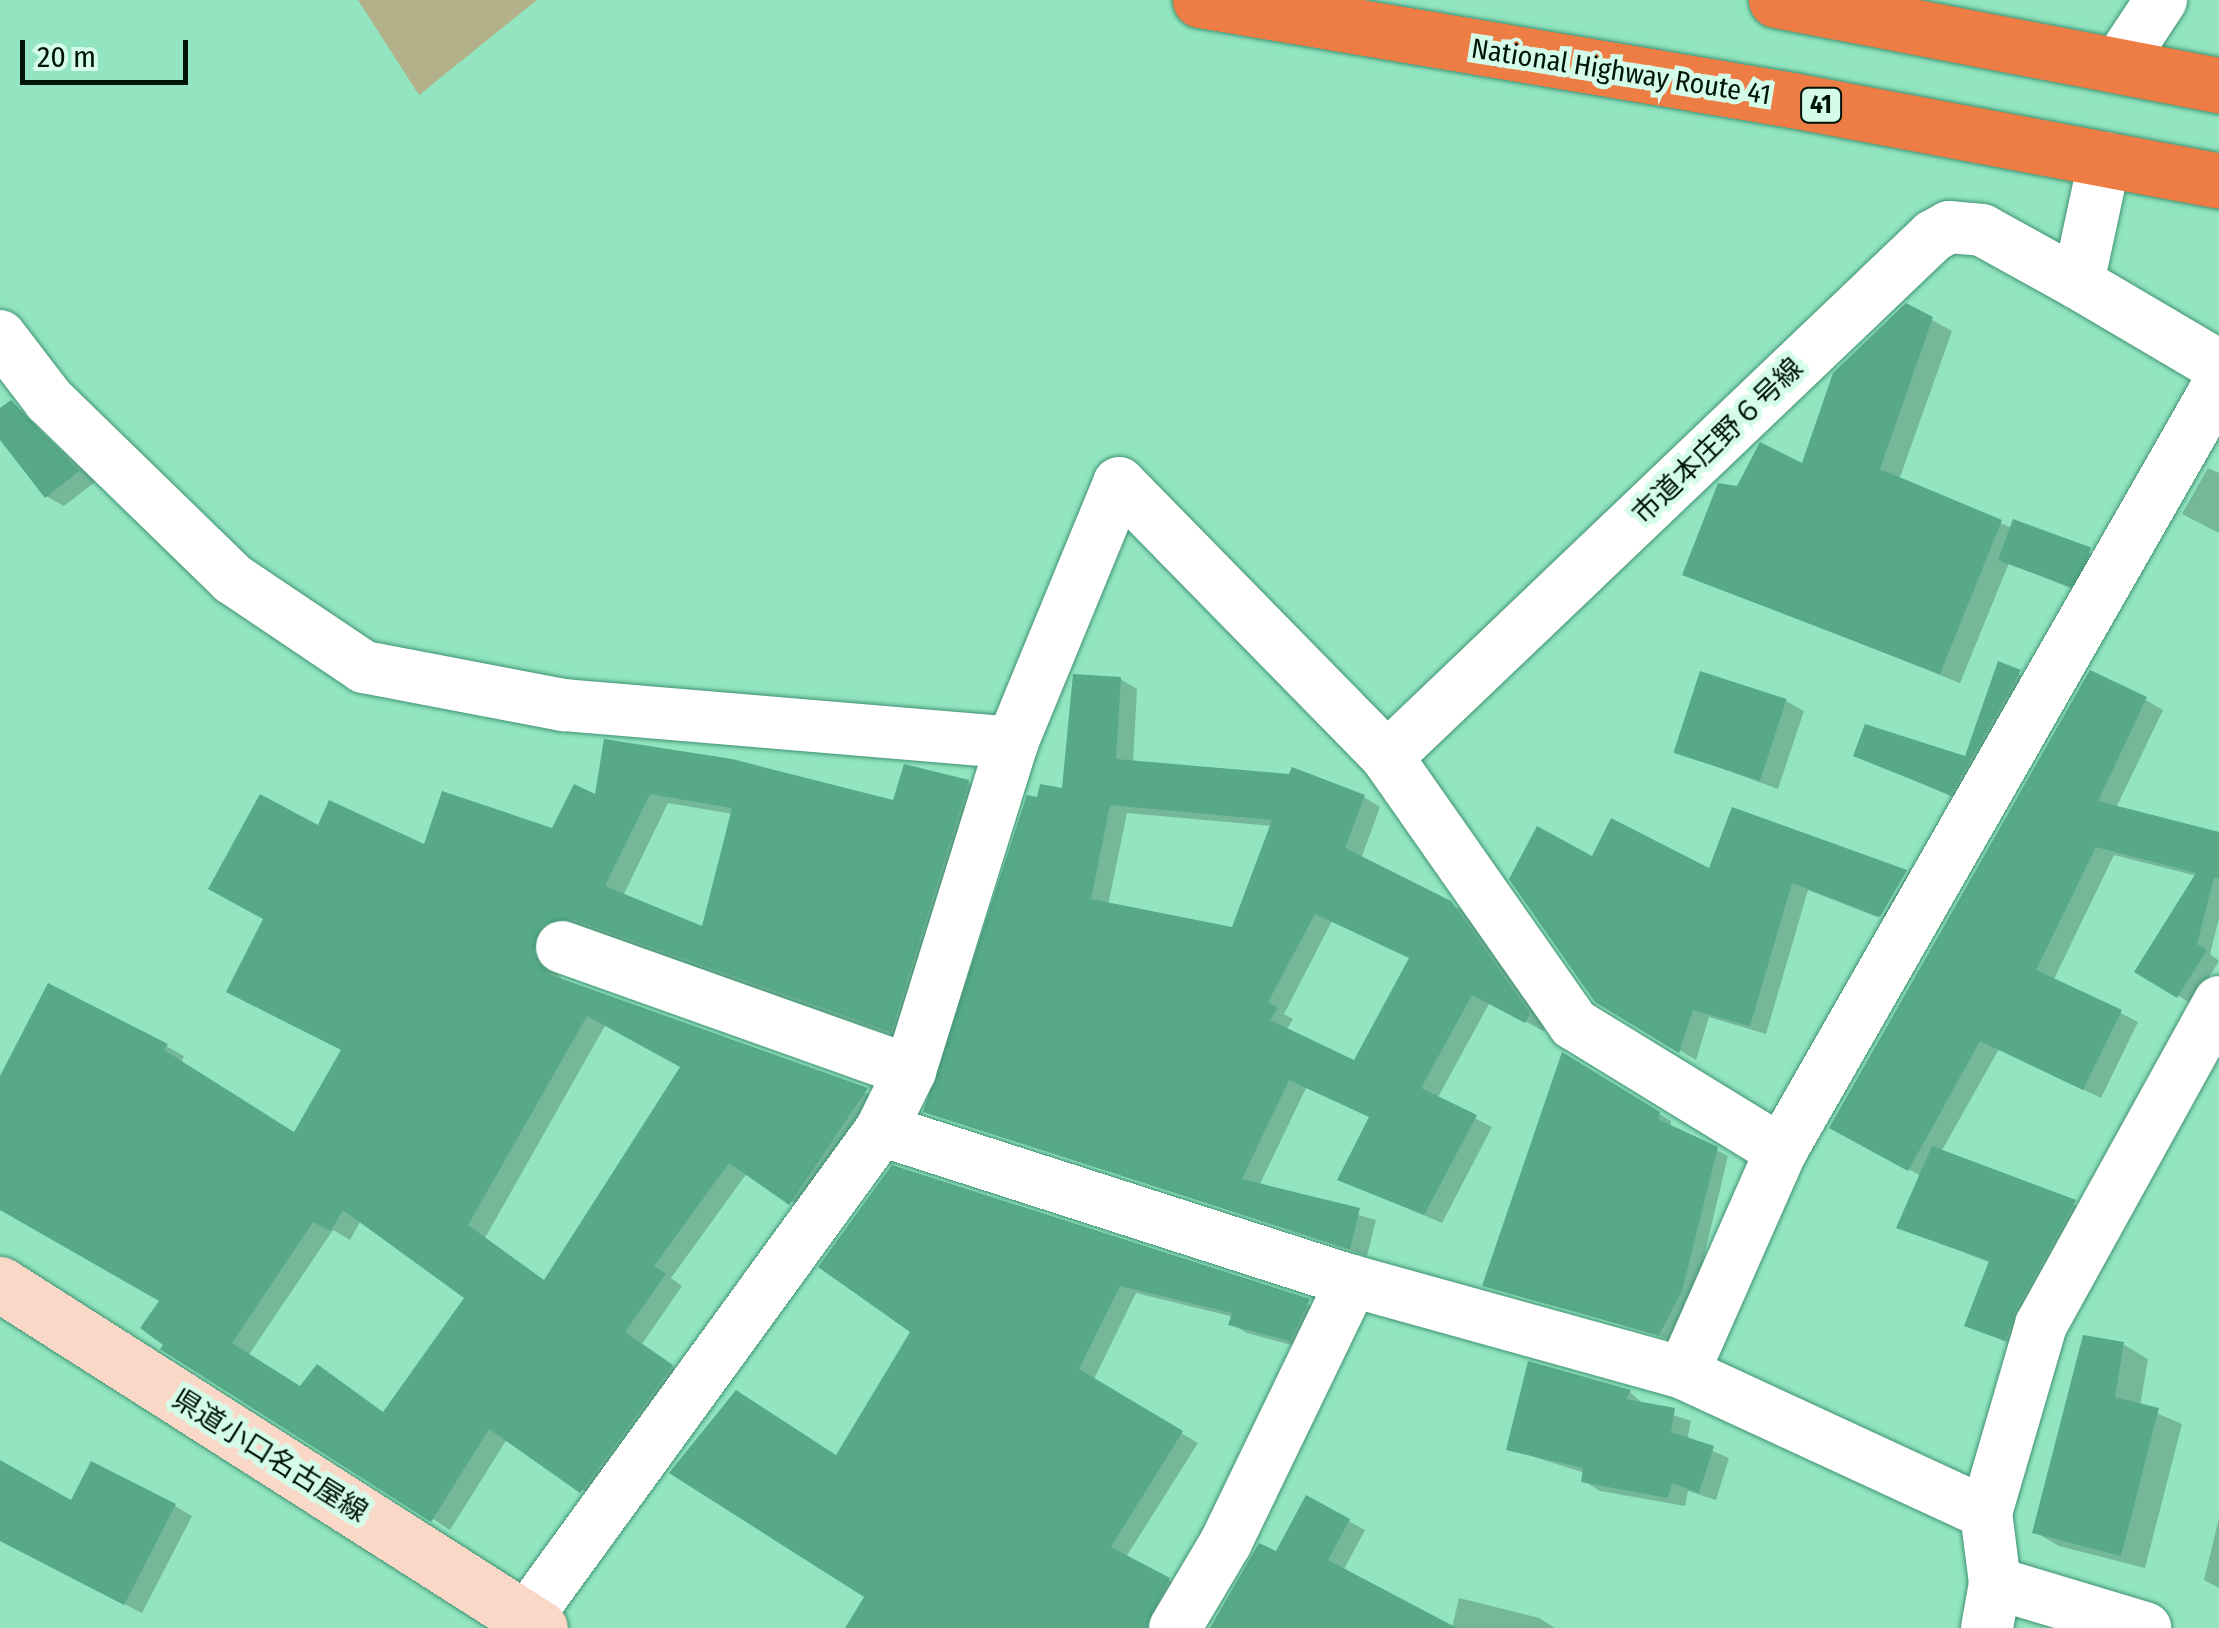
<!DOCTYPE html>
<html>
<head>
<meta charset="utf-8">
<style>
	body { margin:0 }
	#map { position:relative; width:2219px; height:1628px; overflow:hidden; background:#92e5c0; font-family:"Fira Sans Condensed","Noto Sans JP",sans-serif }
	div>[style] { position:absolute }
	.green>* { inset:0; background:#b3b18a }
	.shadow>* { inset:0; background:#0003; transform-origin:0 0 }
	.building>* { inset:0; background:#57a988; transform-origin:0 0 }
	.roads { filter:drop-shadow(0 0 2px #409272) drop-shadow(0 0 2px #409272) }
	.street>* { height:52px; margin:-26px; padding:0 26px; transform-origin:26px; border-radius:26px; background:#fff }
	.secondary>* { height:55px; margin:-27.5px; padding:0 27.5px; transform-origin:27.5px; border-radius:27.5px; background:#fad8c7 }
	.highway>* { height:55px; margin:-27.5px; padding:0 27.5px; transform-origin:27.5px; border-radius:27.5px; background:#ee7c45 }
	span { translate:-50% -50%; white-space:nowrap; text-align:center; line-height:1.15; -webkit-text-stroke:10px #d4fce9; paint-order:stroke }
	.shield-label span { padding:2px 8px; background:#d4fce9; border:2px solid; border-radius:8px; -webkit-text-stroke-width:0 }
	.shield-label { font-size:25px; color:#00140a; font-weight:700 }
	.street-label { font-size:28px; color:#00140a }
	.scale { position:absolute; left:20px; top:40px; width:168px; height:45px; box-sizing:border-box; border:5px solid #00140a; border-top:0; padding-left:12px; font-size:30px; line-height:35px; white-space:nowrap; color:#00140a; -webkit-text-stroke:8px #d4fce9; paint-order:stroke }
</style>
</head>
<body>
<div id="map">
	<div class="green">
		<i style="clip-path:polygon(358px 0,537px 0,419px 95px)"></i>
	</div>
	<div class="shadow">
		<i style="clip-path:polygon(1907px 306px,1952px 331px,1899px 480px,2012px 528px,2015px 522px,2107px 560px,2087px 595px,2009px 563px,1960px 683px,1685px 574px,1738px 489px,1803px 467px)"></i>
		<i style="clip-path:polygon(11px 403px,95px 482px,64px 506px,46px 496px,0 436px,0 412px)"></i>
		<i style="clip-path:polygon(2208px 468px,2219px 473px,2219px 533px,2182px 514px)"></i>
		<i style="clip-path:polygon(1999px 664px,2044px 687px,1975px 807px,1856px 754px,1966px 759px)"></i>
		<i style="clip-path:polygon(evenodd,1120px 679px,1137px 689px,1133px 763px,1364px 797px,1380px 807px,1361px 859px,1468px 913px,1546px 1025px,1543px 1031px,1490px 1002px,1437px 1099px,1492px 1127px,1442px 1223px,1340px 1179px,1372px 1117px,1306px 1088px,1259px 1186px,1376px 1220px,1367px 1256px,926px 1111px,1039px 800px,1065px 791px,1120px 679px,1127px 813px,1272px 826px,1233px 930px,1108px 905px,1127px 813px,1120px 679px,1332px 921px,1412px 958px,1355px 1063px,1286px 1031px,1293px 1019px,1284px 1014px,1332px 921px)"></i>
		<i style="clip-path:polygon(2146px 700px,2163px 710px,2116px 808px,2219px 855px,2219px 918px,2210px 954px,2219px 961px,2192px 1004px,2137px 971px,2197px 876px,2114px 855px,2054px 979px,2138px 1022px,2101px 1098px,1999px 1049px,1941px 1152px,2090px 1211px,2021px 1348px,1967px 1325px,1991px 1263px,1899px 1227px,1921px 1176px,1832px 1127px)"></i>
		<i style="clip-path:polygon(1786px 701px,1804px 711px,1778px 789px,1677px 752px)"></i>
		<i style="clip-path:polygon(evenodd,606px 741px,894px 803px,968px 782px,986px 792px,909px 1041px,575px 927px,550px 966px,565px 983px,885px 1100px,809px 1213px,747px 1173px,671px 1278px,682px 1286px,642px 1344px,689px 1378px,599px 1501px,507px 1439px,450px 1530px,166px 1344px,162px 1300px,0 1209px,0 1081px,166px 1046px,184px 1056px,181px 1063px,296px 1135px,344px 1050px,319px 828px,425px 848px,553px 831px,596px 798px,606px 741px,668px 803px,733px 814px,704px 930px,623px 896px,668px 803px,606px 741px,606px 1024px,683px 1067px,545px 1282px,485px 1238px,606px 1024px,606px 741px,361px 1220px,468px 1298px,385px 1414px,301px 1389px,248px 1356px,333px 1230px,350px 1240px,361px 1220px)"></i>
		<i style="clip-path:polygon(1593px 859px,1710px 871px,1903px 871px,1877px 917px,1808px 890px,1766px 1034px,1709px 1017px,1696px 1060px,1597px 1000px)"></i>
		<i style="left:1908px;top:873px;width:16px;height:53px;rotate:30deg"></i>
		<i style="clip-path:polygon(1564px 1056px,1671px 1121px,1670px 1127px,1728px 1156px,1694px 1298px,1672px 1340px,1485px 1285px)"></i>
		<i style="clip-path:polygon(893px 1168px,1325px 1310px,1306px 1349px,1247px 1333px,1231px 1324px,1234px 1317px,1136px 1293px,1093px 1381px,1198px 1443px,1126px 1557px,1185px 1589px,1165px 1628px,848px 1628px,867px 1596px,837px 1457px,913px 1331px)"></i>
		<i style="clip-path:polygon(2124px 1345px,2148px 1359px,2140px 1406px,2182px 1424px,2145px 1568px,2059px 1546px,2035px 1532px)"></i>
		<i style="clip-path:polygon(1630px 1392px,1644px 1405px,1691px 1421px,1687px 1440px,1729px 1458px,1716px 1500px,1688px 1491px,1685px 1506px,1600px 1491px,1584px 1481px,1585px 1473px,1509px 1449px)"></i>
		<i style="clip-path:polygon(0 1463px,72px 1504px,175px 1506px,192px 1516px,142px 1613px,0 1540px)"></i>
		<i style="clip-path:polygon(1307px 1498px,1365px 1530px,1343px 1571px,1452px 1628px,1212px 1628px,1277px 1555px)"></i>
		<i style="clip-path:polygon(2219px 1518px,2219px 1588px,2204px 1580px)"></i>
		<i style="clip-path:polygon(1459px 1598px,1539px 1618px,1555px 1628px,1452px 1628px)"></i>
	</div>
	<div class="building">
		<i style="clip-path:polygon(1906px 303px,1933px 317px,1880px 469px,2002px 520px,1940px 674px,1682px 575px,1718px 483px,1737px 486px,1760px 442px,1802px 463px,1833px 373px)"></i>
		<i style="clip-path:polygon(11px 400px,79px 471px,45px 498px,0 440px,0 408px)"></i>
		<i style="left:2013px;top:519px;width:83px;height:44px;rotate:20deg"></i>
		<i style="clip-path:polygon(1998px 661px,2021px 670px,1950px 795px,1853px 756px,1865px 724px,1965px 756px)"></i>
		<i style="clip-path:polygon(2090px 670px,2147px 697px,2098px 801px,2219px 832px,2219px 879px,2214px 877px,2197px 944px,2207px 950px,2177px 998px,2134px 972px,2196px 873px,2096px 847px,2036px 970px,2122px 1010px,2083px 1090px,1980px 1041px,1908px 1171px,1829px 1128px)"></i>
		<i style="left:1700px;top:671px;width:91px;height:86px;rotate:18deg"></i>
		<i style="clip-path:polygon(evenodd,1073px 674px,1121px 677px,1116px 759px,1289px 774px,1292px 767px,1365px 795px,1345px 848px,1451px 901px,1530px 1014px,1525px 1023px,1472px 995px,1421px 1088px,1477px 1115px,1424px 1215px,1337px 1180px,1369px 1117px,1289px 1080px,1242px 1179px,1360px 1208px,1350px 1249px,923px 1112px,1027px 795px,1037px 797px,1040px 784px,1062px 788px,1073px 674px,1110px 805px,1272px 820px,1232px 927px,1091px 899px,1110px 805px,1073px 674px,1315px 914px,1409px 958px,1354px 1060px,1270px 1020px,1278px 1008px,1268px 1002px,1315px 914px)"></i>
		<i style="clip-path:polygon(evenodd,604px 739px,732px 759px,893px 800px,904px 764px,969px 780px,891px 1032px,572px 919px,542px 925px,533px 953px,551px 975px,868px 1088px,789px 1205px,729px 1163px,654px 1266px,666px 1274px,625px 1332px,673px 1365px,580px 1493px,489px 1429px,431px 1522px,160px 1349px,163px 1345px,140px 1328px,159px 1301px,0 1210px,0 1076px,48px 983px,168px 1044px,164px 1050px,294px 1132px,341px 1050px,226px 992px,263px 919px,208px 889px,260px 794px,318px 825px,329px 800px,424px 844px,442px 791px,552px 828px,574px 784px,595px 794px,604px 739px,650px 794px,732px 808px,702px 926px,605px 886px,650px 794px,604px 739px,587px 1016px,680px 1067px,544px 1280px,468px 1225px,587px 1016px,604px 739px,343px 1210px,464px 1298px,383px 1412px,317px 1364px,300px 1386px,232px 1343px,313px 1222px,331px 1231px,343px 1210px)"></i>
		<i style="clip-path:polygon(1732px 807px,1907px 870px,1880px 917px,1792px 883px,1750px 1026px,1693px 1010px,1679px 1053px,1595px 1002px,1509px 879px,1537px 826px,1592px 856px,1611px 818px,1709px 868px)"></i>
		<i style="clip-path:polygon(1562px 1052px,1660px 1112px,1658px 1119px,1718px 1147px,1682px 1291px,1659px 1335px,1482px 1286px)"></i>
		<i style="clip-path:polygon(1932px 1146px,2076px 1200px,2015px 1311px,2005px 1341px,1964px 1326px,1989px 1261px,1896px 1228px)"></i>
		<i style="clip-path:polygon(892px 1165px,1310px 1299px,1290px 1341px,1228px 1325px,1232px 1313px,1120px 1286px,1079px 1369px,1183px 1431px,1111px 1547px,1170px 1578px,1145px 1628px,845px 1628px,864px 1597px,669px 1473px,736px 1390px,836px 1455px,910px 1332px,818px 1267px)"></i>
		<i style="clip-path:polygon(2083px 1335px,2124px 1342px,2115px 1397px,2159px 1408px,2121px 1556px,2032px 1533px)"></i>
		<i style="clip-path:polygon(1528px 1361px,1631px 1390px,1626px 1399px,1675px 1408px,1671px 1432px,1714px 1446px,1699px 1493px,1672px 1483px,1668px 1498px,1581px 1482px,1583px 1468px,1506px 1450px)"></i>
		<i style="clip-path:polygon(0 1460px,71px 1500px,91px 1461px,176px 1504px,124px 1605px,0 1541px)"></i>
		<i style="clip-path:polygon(1306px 1495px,1350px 1519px,1328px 1560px,1457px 1628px,1210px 1628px,1259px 1543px,1276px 1551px)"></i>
	</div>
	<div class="roads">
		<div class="street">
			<i style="left:2118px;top:65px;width:78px;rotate:-56.5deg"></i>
			<i style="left:2105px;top:158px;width:128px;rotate:102.2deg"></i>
			<i style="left:2078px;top:283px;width:164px;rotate:30.5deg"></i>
			<i style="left:0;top:336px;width:81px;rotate:52.6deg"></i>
			<i style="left:49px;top:400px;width:257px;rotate:44.2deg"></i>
			<i style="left:233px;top:579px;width:158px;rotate:33.9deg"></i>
			<i style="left:364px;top:667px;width:204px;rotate:10.8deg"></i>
			<i style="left:564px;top:705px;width:450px;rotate:4.8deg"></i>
			<i style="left:1387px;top:757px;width:755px;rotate:-43.66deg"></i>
			<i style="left:1933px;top:236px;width:18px;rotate:-29deg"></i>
			<i style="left:1949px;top:227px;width:33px;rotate:5deg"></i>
			<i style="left:1982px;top:230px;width:110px;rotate:28.9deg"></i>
			<i style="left:562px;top:947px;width:369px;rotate:19.6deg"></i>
			<i style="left:881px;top:1130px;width:495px;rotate:17.8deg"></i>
			<i style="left:1352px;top:1281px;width:344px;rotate:15.5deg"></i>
			<i style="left:1683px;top:1373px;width:334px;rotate:24.8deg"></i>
			<i style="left:1683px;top:1373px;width:243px;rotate:-66.2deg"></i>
			<i style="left:1781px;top:1151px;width:883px;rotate:-60.27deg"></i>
			<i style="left:1995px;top:1583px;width:157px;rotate:16.7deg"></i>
			<i style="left:519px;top:1628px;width:616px;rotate:-53.99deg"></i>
			<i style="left:881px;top:1130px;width:66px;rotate:-63.8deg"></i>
			<i style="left:910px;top:1071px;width:343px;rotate:-72.7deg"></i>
			<i style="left:1012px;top:743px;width:281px;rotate:-67.6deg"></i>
			<i style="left:1119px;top:483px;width:383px;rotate:45.6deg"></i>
			<i style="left:1387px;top:757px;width:326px;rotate:55deg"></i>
			<i style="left:1574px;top:1024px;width:243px;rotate:31.5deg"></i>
			<i style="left:1175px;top:1628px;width:100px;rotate:-59.3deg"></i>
			<i style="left:1226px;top:1542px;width:290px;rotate:-64.2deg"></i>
			<i style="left:1987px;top:1628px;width:46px;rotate:-79.9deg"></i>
			<i style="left:1995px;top:1583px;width:71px;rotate:-97.3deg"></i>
			<i style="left:1986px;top:1513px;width:196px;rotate:-73.7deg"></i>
			<i style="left:2041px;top:1325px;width:369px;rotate:-61.1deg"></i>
		</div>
		<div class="secondary">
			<i style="left:0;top:1284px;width:640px;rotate:32.5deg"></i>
		</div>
		<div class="highway">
			<i style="left:1200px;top:0;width:600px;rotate:9.59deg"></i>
			<i style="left:1792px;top:100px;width:435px;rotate:10.7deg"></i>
			<i style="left:1776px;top:0;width:451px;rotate:10.9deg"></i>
		</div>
	</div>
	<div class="shield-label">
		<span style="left:1821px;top:105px">41</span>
	</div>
	<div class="street-label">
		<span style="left:1621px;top:72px;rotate:9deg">National Highway Route 41</span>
		<span style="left:1718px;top:441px;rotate:-44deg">市道本庄野６号線</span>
		<span style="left:270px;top:1456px;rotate:32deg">県道小口名古屋線</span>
	</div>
	<div class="scale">20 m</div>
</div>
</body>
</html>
